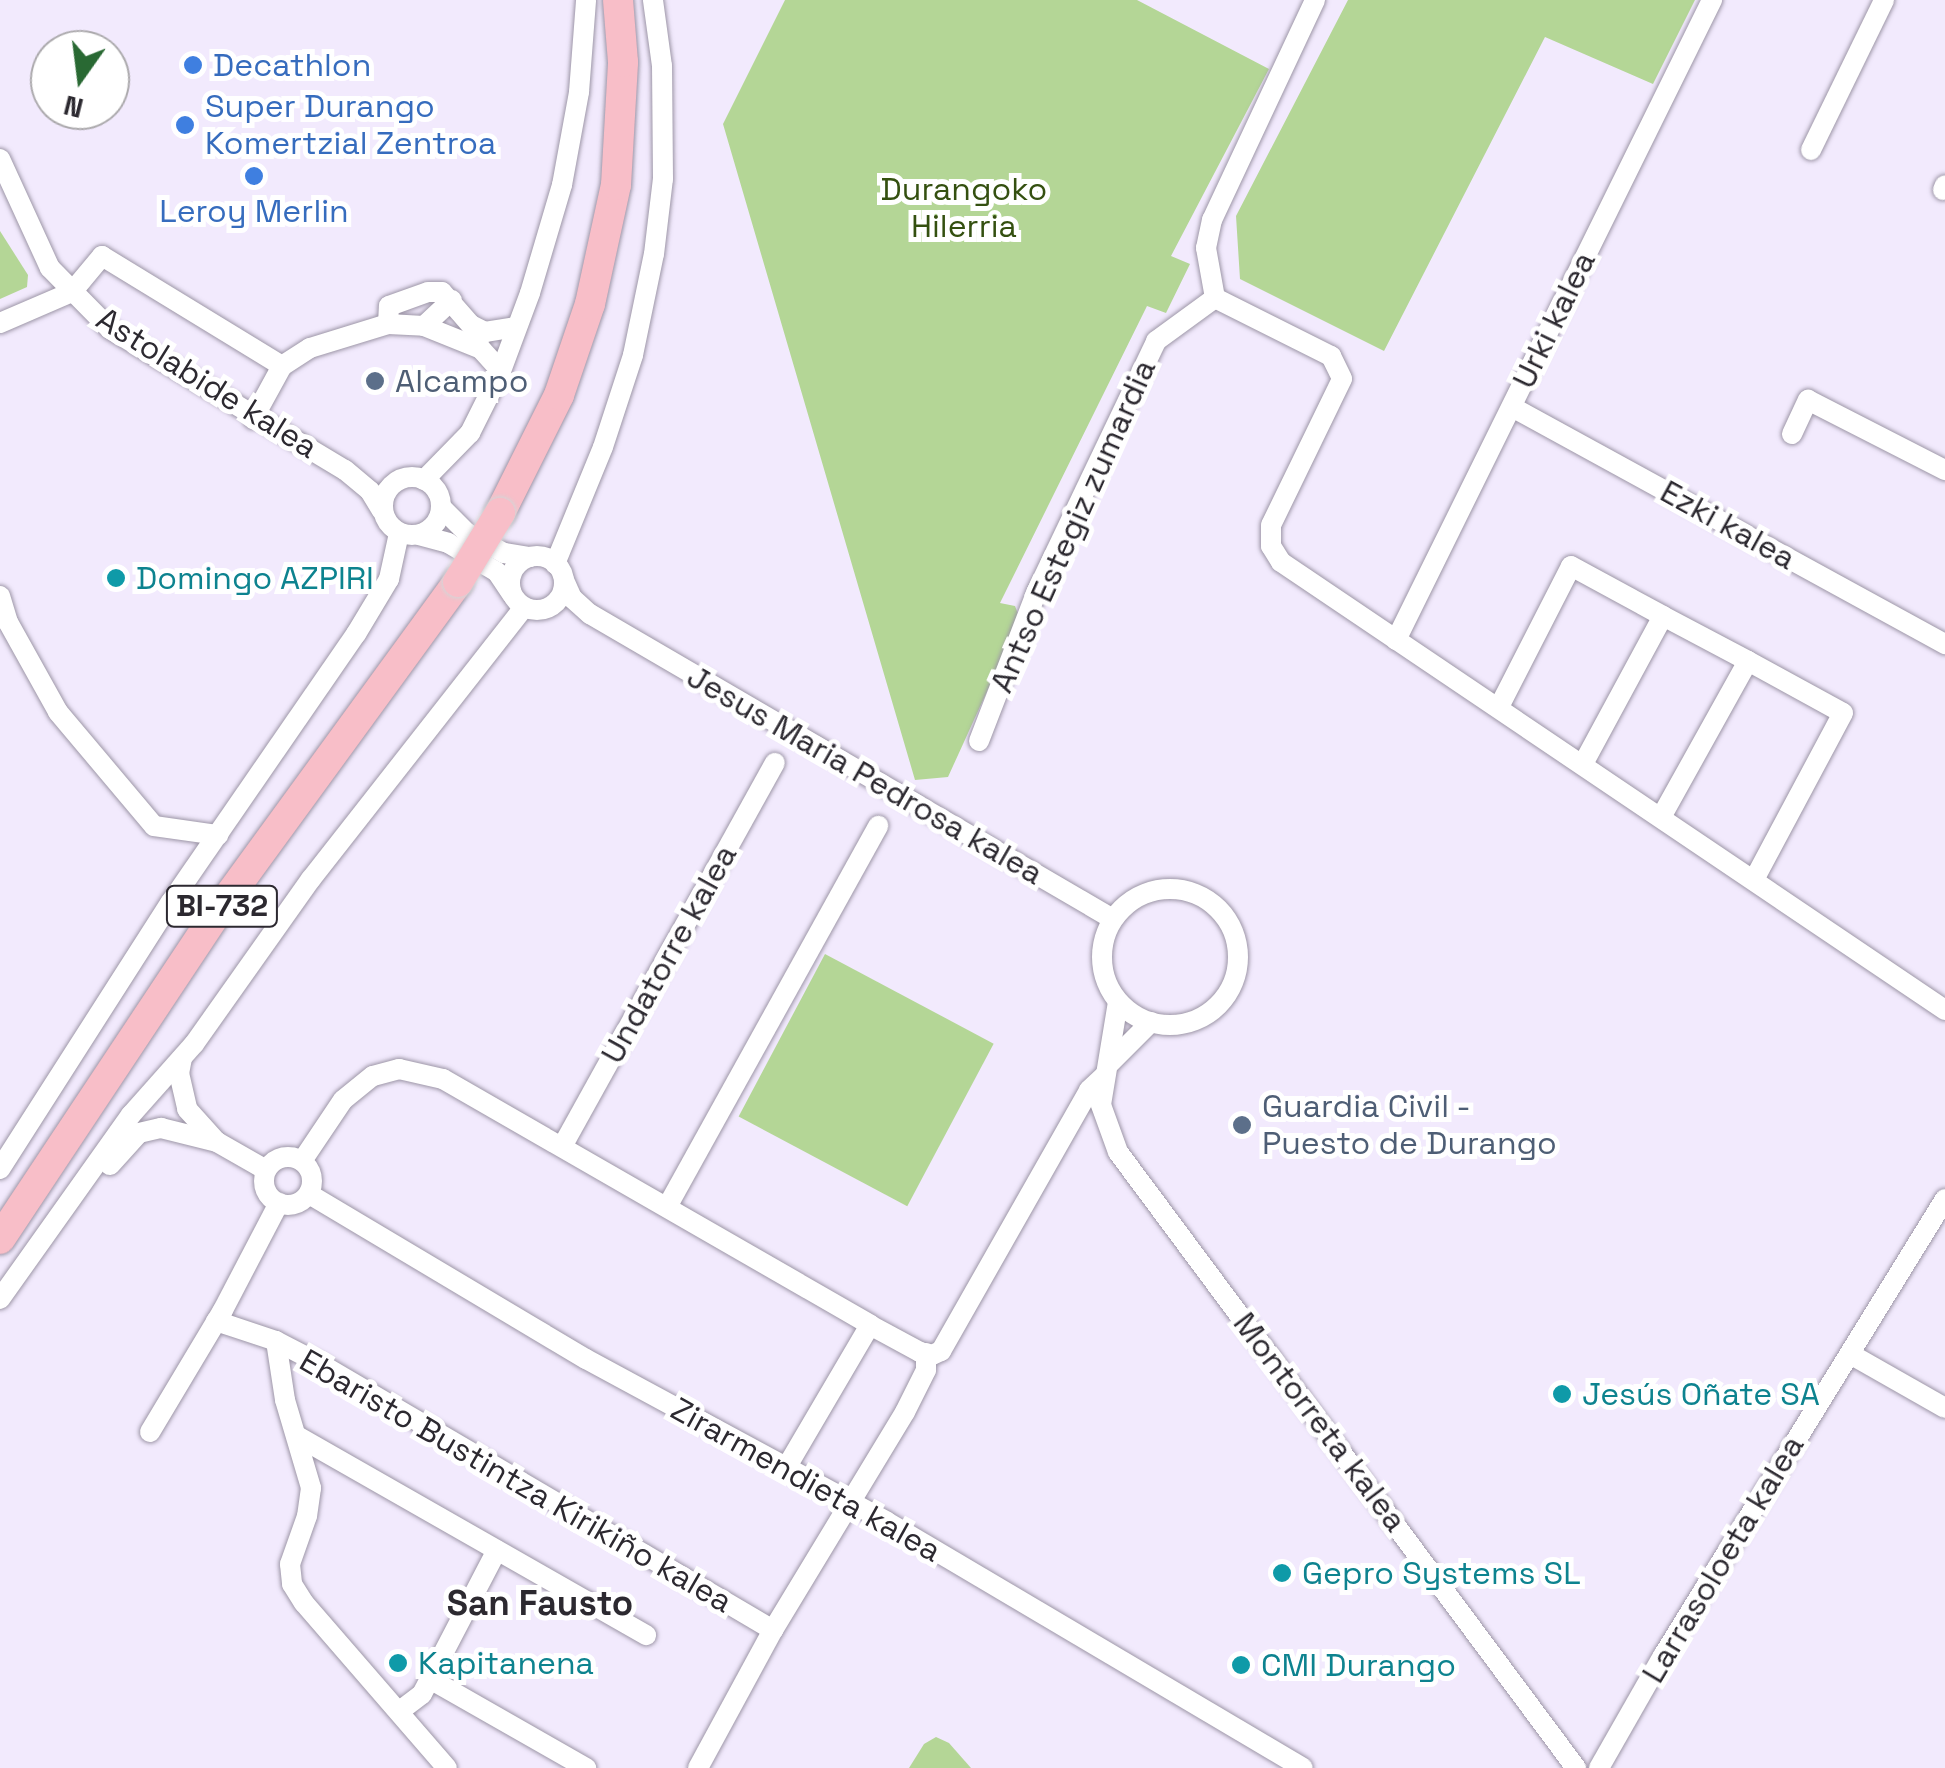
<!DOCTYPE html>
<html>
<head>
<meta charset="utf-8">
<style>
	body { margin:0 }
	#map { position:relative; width:1945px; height:1768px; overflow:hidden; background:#f2eafd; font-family:"Space Grotesk",sans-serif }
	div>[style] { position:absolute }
	.green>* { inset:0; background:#b4d696; transform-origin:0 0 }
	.roads { filter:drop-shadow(0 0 2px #9d96a7) drop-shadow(0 0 2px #9d96a7) }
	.minor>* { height:20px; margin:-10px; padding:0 10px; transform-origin:10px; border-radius:10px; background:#fff }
	.minor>.ring { margin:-10px; padding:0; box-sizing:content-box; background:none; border:20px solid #fff; border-radius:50% }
	.primary>* { height:30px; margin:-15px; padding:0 15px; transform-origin:15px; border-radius:15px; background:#f8bec8 }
	.bridges { filter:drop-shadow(0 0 2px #d5d4d6) drop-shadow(0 0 2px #d5d4d6) }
	.primary-bridge>* { height:30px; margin:-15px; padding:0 15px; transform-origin:15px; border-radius:15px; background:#f8bec8 }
	.dots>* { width:28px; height:28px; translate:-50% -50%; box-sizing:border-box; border:5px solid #fff; border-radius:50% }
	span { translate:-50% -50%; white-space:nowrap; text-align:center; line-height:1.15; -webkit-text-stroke:10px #fff; paint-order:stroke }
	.shield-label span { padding:2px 8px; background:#fff; border:2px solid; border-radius:8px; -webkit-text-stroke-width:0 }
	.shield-label { font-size:30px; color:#2c2930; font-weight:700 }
	.shop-label { font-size:32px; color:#366cbe }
	.left { translate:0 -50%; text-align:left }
	.park-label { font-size:32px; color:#345010 }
	.street-label { font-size:32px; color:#2c2930 }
	.service-label { font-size:32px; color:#4e5e75 }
	.culture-label { font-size:32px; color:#0d838f }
	.neighbourhood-label { font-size:35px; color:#2c2930; font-weight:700 }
	.north { position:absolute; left:30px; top:30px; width:100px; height:100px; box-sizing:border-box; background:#fff; border:2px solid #aba9ac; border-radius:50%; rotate:194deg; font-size:28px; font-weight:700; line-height:40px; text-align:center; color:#2c2930 }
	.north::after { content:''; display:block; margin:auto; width:35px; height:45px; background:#296933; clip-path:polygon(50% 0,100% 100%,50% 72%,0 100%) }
</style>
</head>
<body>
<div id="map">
	<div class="green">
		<i style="clip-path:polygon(785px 0,1137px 0,1269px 69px,1171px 256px,1190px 264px,1166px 313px,1147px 306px,1000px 603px,1015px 606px,1020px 619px,948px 777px,915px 780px,723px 124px)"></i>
		<i style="clip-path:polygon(1348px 0,1695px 0,1653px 84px,1545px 37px,1384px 351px,1240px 279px,1236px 216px)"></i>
		<i style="clip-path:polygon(0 231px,28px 275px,27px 287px,0 299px)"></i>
		<i style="left:825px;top:954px;width:191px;height:184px;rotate:28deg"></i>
		<i style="clip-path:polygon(936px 1737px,949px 1743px,971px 1768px,909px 1768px,924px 1744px)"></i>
	</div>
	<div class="roads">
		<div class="minor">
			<i style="left:1811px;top:150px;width:167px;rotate:-64deg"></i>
			<i style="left:0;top:159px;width:120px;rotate:65.4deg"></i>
			<i style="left:50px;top:268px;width:86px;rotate:45.5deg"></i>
			<i style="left:110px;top:329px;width:274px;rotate:31deg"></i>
			<i style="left:345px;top:470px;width:33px;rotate:40deg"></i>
			<i style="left:370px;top:491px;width:23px;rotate:59deg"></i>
			<i style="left:1943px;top:190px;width:5px;rotate:-68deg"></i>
			<i style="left:1215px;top:298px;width:51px;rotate:-100.2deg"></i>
			<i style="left:1206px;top:248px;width:29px;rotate:-78deg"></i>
			<i style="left:1212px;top:220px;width:243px;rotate:-64.9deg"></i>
			<i style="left:0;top:323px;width:78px;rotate:-23.3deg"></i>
			<i style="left:72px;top:292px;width:47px;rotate:-50.2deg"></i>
			<i style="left:102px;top:256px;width:211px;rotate:31.4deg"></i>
			<i style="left:388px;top:324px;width:18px;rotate:-87deg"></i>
			<i style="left:389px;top:306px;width:41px;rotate:-19.7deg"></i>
			<i style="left:428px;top:292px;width:14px"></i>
			<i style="left:442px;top:292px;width:44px;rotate:48.7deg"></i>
			<i style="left:471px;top:325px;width:16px;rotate:27deg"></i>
			<i style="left:485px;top:332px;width:32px;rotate:-9deg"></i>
			<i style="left:424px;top:326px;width:61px;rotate:22deg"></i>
			<i style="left:481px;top:349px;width:30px;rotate:48deg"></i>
			<i style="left:1512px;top:407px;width:494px;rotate:28.7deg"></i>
			<i style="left:253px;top:419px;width:60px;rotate:-61.3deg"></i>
			<i style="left:282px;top:366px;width:33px;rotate:-33deg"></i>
			<i style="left:310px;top:348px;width:82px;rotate:-17.1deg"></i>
			<i style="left:388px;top:324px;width:36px;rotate:3deg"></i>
			<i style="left:424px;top:326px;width:38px;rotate:-43deg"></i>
			<i style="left:1792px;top:434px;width:38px;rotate:-65deg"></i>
			<i style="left:1808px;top:400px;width:154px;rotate:27.1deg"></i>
			<i class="ring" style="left:383px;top:477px;width:38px;height:38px"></i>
			<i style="left:424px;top:480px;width:66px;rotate:-45.6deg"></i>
			<i style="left:470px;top:433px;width:69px;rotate:-63.4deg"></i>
			<i style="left:501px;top:371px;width:83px;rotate:-69.6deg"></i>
			<i style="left:530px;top:293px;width:113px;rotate:-73.5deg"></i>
			<i style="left:562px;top:185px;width:95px;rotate:-79.6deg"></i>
			<i style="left:579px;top:92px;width:92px;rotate:-85.6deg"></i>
			<i style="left:442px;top:508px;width:35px;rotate:45deg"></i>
			<i style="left:467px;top:533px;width:42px;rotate:28.4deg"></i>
			<i style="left:504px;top:553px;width:26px;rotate:9deg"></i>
			<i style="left:419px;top:535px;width:30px;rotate:15deg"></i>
			<i style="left:448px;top:543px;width:57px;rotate:30.6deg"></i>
			<i style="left:497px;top:572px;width:27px;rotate:56deg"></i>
			<i class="ring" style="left:510px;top:556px;width:34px;height:34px"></i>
			<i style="left:555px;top:564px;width:126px;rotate:-67.7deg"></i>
			<i style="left:603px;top:447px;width:97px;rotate:-71.9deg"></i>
			<i style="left:633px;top:355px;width:103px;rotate:-78.3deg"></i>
			<i style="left:654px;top:254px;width:76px;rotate:-83.2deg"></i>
			<i style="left:663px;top:179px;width:113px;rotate:-90.5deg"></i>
			<i style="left:662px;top:66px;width:67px;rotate:-97.8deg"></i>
			<i style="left:564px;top:580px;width:20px;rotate:66deg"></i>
			<i style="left:572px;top:598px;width:24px;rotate:42deg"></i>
			<i style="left:590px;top:614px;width:605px;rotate:30.25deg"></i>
			<i style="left:0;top:596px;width:27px;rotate:73deg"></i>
			<i style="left:8px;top:622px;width:103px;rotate:60.9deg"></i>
			<i style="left:58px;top:712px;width:149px;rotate:49.9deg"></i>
			<i style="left:154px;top:826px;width:65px;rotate:8deg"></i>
			<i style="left:1396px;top:640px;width:714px;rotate:-63.72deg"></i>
			<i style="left:1748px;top:661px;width:108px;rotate:28.7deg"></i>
			<i style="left:1843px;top:713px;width:189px;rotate:118.1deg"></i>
			<i style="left:1499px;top:707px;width:158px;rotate:-62.9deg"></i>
			<i style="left:1571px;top:566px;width:105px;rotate:28.5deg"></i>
			<i style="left:979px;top:741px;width:161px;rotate:-68.9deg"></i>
			<i style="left:1037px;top:591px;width:277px;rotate:-64.5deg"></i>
			<i style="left:1156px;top:341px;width:73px;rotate:-36.1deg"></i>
			<i style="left:1215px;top:298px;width:130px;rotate:26.6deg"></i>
			<i style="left:1331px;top:356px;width:25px;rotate:64deg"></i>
			<i style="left:1342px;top:379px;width:162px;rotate:115.9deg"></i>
			<i style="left:1271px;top:525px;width:21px;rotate:90deg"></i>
			<i style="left:1271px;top:546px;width:19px;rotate:58deg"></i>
			<i style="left:1281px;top:562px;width:801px;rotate:34.01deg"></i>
			<i style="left:1583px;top:764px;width:168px;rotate:-61.6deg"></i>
			<i style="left:1663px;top:616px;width:96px;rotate:27.9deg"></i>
			<i style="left:1748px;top:661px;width:179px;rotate:119.1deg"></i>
			<i class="ring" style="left:1102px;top:889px;width:116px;height:116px"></i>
			<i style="left:1118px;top:1002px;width:104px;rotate:99.4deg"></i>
			<i style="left:1101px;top:1105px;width:50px;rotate:70.1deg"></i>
			<i style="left:1118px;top:1152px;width:768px;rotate:53.37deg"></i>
			<i style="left:182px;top:1058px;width:15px;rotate:101deg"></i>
			<i style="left:179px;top:1073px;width:37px;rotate:77deg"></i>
			<i style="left:187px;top:1109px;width:42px;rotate:47.9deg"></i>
			<i style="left:1110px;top:1063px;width:58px;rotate:-45deg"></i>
			<i style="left:563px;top:1145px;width:437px;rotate:-61deg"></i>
			<i class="ring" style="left:264px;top:1157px;width:28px;height:28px"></i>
			<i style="left:302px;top:1161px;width:73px;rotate:-56.1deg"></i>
			<i style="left:343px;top:1100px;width:38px;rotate:-39deg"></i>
			<i style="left:373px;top:1076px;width:27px;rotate:-15deg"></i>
			<i style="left:399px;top:1069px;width:45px;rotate:12.8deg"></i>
			<i style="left:443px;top:1079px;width:493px;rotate:29.9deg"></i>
			<i style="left:870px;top:1325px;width:166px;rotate:120.4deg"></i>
			<i style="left:110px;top:1165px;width:43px;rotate:-47.8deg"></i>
			<i style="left:139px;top:1133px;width:23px;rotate:-13deg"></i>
			<i style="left:161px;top:1128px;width:58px;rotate:14deg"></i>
			<i style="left:217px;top:1142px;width:56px;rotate:29.7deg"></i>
			<i style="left:0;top:1169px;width:317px;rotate:-57.4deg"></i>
			<i style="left:171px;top:902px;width:326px;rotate:-55.4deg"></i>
			<i style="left:356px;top:634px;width:64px;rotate:-59deg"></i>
			<i style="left:389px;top:579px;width:47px;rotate:-77.7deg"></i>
			<i style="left:309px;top:1194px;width:322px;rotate:30.8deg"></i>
			<i style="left:586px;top:1359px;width:342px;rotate:28.4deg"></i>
			<i style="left:887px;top:1522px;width:483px;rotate:30.6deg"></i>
			<i style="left:667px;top:1207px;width:436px;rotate:-61deg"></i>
			<i style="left:0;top:1299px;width:226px;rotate:-54.6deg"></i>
			<i style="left:131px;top:1115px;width:95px;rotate:-48.4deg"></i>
			<i style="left:194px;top:1044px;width:202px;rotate:-54.7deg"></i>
			<i style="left:311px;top:879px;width:345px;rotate:-51.9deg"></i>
			<i style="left:216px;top:1321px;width:63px;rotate:18.4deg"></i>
			<i style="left:276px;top:1341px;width:54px;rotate:27.5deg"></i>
			<i style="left:324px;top:1366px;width:521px;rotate:30.45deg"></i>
			<i style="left:870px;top:1325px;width:57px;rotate:28.4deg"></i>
			<i style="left:920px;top:1352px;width:12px;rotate:14deg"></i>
			<i style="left:932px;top:1355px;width:10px;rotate:-24deg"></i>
			<i style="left:941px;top:1351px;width:300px;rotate:-60.4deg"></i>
			<i style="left:1089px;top:1090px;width:22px;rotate:-43deg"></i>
			<i style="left:276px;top:1341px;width:60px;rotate:81.3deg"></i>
			<i style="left:285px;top:1400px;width:92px;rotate:73.5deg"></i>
			<i style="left:311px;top:1488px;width:28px;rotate:98deg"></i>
			<i style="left:307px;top:1516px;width:51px;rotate:109.5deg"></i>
			<i style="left:290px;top:1564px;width:20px;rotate:84deg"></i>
			<i style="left:292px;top:1584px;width:22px;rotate:58deg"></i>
			<i style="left:304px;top:1603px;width:218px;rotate:49.1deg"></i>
			<i style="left:1850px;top:1354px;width:109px;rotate:29.6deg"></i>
			<i style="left:150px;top:1432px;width:142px;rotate:-59.1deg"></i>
			<i style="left:223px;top:1310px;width:121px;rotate:-62.4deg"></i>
			<i style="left:297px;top:1436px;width:402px;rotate:29.7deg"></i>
			<i style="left:430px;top:1679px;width:180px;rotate:29.7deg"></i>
			<i style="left:401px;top:1710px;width:26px;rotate:-37deg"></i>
			<i style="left:422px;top:1694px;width:162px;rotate:-62.5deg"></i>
			<i style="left:698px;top:1768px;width:157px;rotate:-61.5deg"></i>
			<i style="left:773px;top:1630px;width:255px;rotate:-58.8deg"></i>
			<i style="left:905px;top:1412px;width:47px;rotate:-63.4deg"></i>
			<i style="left:926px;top:1370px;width:17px;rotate:-90deg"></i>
			<i style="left:1599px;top:1768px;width:129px;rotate:-60.3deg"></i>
			<i style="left:1663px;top:1656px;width:537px;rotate:-58.32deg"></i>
		</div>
		<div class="primary">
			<i style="left:500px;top:513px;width:132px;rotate:-63.4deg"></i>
			<i style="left:559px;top:395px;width:96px;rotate:-71.2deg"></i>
			<i style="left:590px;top:304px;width:122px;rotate:-77.7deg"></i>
			<i style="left:616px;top:185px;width:123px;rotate:-86.7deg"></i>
			<i style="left:623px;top:62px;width:62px;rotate:-94.6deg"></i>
			<i style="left:0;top:1239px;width:394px;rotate:-56.4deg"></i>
			<i style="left:218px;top:911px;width:407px;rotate:-53.9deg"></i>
		</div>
	</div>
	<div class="bridges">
		<div class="primary-bridge">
			<i style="left:458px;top:582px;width:81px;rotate:-58.7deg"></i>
		</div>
	</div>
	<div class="dots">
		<i style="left:193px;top:65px;background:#3f7fe0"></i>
		<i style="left:185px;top:125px;background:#3f7fe0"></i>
		<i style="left:254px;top:176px;background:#3f7fe0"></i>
		<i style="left:375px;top:381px;background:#5c6f8a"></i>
		<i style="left:116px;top:578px;background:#0f9aa8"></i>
		<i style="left:1242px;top:1125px;background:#5c6f8a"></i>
		<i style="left:1562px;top:1394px;background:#0f9aa8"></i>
		<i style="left:1282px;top:1573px;background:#0f9aa8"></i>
		<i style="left:398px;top:1663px;background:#0f9aa8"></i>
		<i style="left:1241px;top:1665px;background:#0f9aa8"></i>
	</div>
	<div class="shield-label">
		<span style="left:222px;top:906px">BI-732</span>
	</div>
	<div class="shop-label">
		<span class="left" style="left:213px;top:65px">Decathlon</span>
		<span class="left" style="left:205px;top:125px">Super Durango<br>Komertzial Zentroa</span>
		<span style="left:254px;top:211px">Leroy Merlin</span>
	</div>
	<div class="park-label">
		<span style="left:964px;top:208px">Durangoko<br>Hilerria</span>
	</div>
	<div class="street-label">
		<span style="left:1554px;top:320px;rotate:-64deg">Urki kalea</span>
		<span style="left:207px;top:383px;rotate:32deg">Astolabide kalea</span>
		<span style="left:1728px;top:525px;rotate:29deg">Ezki kalea</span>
		<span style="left:1073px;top:526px;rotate:-66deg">Antso Estegiz zumardia</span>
		<span style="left:865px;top:775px;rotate:30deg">Jesus Maria Pedrosa kalea</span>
		<span style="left:669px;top:954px;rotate:-61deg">Undatorre kalea</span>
		<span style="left:1320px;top:1422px;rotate:53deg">Montorreta kalea</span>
		<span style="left:806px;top:1480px;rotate:29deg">Zirarmendieta kalea</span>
		<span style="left:516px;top:1481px;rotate:30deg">Ebaristo Bustintza Kirikiño kalea</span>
		<span style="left:1723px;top:1559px;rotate:-59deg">Larrasoloeta kalea</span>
	</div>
	<div class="service-label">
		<span class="left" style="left:395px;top:381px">Alcampo</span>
		<span class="left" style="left:1262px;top:1125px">Guardia Civil -<br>Puesto de Durango</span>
	</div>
	<div class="culture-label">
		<span class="left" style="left:136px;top:578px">Domingo AZPIRI</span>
		<span class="left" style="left:1582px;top:1394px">Jesús Oñate SA</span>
		<span class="left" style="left:1302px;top:1573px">Gepro Systems SL</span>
		<span class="left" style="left:418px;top:1663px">Kapitanena</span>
		<span class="left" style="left:1261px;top:1665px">CMI Durango</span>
	</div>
	<div class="neighbourhood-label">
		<span style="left:540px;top:1603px">San Fausto</span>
	</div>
	<div class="north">N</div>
</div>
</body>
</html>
